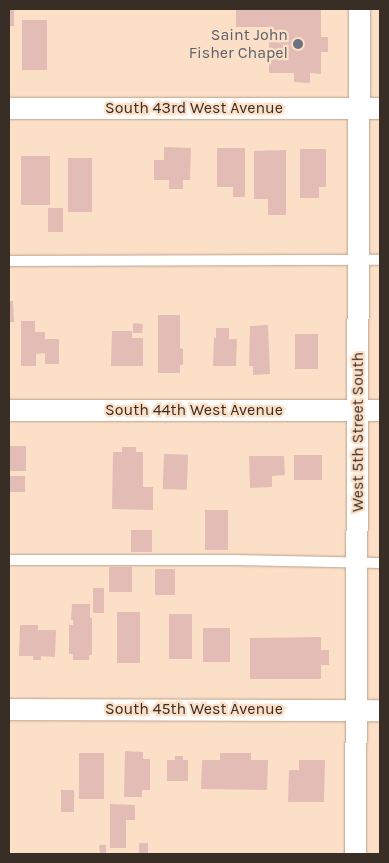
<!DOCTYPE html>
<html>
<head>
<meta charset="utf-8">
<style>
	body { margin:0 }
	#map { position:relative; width:389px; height:863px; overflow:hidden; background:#fcdfc7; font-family:Karla,sans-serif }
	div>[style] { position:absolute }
	.building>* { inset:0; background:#e2bcb5; transform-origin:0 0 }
	.roads { filter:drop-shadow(0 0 1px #bba08a) drop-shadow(0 0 1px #bba08a) }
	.lane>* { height:10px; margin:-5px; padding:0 5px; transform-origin:5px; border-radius:5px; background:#fff }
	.street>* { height:21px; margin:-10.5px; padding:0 10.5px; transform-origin:10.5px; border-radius:10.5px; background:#fff }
	.dots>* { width:14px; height:14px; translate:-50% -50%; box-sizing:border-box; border:2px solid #fcdfc7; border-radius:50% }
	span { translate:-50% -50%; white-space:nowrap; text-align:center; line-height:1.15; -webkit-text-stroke:4.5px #fcdfc7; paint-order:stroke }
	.worship-label { font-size:16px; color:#5b616d }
	.right { translate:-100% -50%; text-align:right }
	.street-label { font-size:16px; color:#392e25 }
	.frame { position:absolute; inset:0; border:10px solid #392e25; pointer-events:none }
</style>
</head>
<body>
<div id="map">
	<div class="building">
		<i style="left:9px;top:9px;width:5px;height:17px"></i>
		<i style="clip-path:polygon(236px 9px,321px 9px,321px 37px,328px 37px,328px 52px,321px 52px,321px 74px,310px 73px,310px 83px,294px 82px,294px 73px,269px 73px,269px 27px,236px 27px)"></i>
		<i style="left:22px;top:20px;width:25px;height:50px"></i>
		<i style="clip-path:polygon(164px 147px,191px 148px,190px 180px,183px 180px,183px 189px,169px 189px,169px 180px,154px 180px,154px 160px,164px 160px)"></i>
		<i style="clip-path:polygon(217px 148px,245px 148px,245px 197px,233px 197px,233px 187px,217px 187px)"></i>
		<i style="clip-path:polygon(300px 149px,326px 149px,326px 187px,319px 187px,319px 198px,300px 198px)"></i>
		<i style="clip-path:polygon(286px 150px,286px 215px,268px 215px,268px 199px,254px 199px,254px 151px)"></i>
		<i style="left:21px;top:156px;width:29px;height:49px"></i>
		<i style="left:68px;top:158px;width:24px;height:54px"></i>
		<i style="left:48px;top:208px;width:15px;height:24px"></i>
		<i style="clip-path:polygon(9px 301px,13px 301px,14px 322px,9px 322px)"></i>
		<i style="clip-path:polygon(158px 315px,180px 315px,180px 348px,183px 349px,183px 365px,180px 365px,180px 373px,158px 373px)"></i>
		<i style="clip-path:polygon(21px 321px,35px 321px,35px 332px,45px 332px,45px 339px,59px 339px,59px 364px,45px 364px,45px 353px,36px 354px,36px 366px,21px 366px)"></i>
		<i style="clip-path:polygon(133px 323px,143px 324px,142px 333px,133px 333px)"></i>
		<i style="clip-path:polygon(268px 325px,270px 374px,253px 375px,253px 366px,249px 366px,250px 326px)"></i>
		<i style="clip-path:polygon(216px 328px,229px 328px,229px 339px,237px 339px,236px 366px,213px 366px,214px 338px,216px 338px)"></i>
		<i style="clip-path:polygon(112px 331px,132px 331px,132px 338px,143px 338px,143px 366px,111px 366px)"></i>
		<i style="left:295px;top:334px;width:23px;height:35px"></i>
		<i style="left:9px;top:446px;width:17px;height:25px"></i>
		<i style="clip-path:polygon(122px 447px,136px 447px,136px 452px,143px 452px,143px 487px,153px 487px,153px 510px,112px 509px,113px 452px,122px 452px)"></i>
		<i style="left:164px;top:454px;width:24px;height:35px;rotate:2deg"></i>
		<i style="left:294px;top:455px;width:28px;height:25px"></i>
		<i style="clip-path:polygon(249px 456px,284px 456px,285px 475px,272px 476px,272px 487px,250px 488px)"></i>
		<i style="left:9px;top:476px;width:16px;height:16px"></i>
		<i style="left:205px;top:510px;width:23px;height:40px"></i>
		<i style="left:131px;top:530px;width:21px;height:22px"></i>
		<i style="left:109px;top:567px;width:23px;height:25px"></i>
		<i style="left:155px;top:569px;width:20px;height:26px"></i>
		<i style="left:104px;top:588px;width:25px;height:11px;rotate:90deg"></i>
		<i style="clip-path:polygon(72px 604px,90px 604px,90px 618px,92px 618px,92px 655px,89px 655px,89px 660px,73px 660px,73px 654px,69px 654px,69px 625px,73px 625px,73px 620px,71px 620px)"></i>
		<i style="left:117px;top:612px;width:23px;height:51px"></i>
		<i style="left:169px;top:614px;width:23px;height:45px"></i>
		<i style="clip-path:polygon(20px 625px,38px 625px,38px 630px,56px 630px,55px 657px,41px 656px,41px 660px,33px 660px,33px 656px,19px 656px)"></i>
		<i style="left:203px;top:628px;width:27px;height:34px"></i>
		<i style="clip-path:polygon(321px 637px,321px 650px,329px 650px,329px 665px,321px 665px,321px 679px,250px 679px,250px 638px)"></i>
		<i style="clip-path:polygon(125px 751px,143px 752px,143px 759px,150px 759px,150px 790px,142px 790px,142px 797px,124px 797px)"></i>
		<i style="left:79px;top:753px;width:25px;height:46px"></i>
		<i style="clip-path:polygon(220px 753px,251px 753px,251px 760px,268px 760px,267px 790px,201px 789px,202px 760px,220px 760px)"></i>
		<i style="clip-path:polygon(175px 756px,183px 756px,183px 760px,188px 760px,188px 781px,167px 781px,167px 760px,175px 760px)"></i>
		<i style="clip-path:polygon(299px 760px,325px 760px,324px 802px,288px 802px,289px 770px,299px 770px)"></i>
		<i style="left:61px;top:790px;width:13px;height:22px"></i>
		<i style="clip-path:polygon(110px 804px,135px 805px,135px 820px,126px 820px,126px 848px,110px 848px)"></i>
		<i style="left:139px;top:843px;width:9px;height:10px"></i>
		<i style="clip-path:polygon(99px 845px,106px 845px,106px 853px,100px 853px)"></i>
	</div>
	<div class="roads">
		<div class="lane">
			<i style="left:9px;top:261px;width:371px;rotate:-0.2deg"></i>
			<i style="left:9px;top:560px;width:226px"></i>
			<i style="left:235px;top:560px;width:145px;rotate:1.2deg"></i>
		</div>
		<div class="street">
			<i style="left:9px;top:108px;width:371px"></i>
			<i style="left:9px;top:410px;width:371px"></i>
			<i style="left:9px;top:709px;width:371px;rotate:0.2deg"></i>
			<i style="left:355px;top:854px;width:845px;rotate:-89.73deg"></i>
		</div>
	</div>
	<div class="dots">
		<i style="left:298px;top:44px;background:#6b7280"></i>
	</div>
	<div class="worship-label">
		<span class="right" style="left:288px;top:44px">Saint John<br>Fisher Chapel</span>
	</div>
	<div class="street-label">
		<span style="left:194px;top:108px">South 43rd West Avenue</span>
		<span style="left:194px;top:410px">South 44th West Avenue</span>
		<span style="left:358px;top:432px;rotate:-90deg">West 5th Street South</span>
		<span style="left:194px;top:709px">South 45th West Avenue</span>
	</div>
	<div class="frame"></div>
</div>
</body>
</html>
